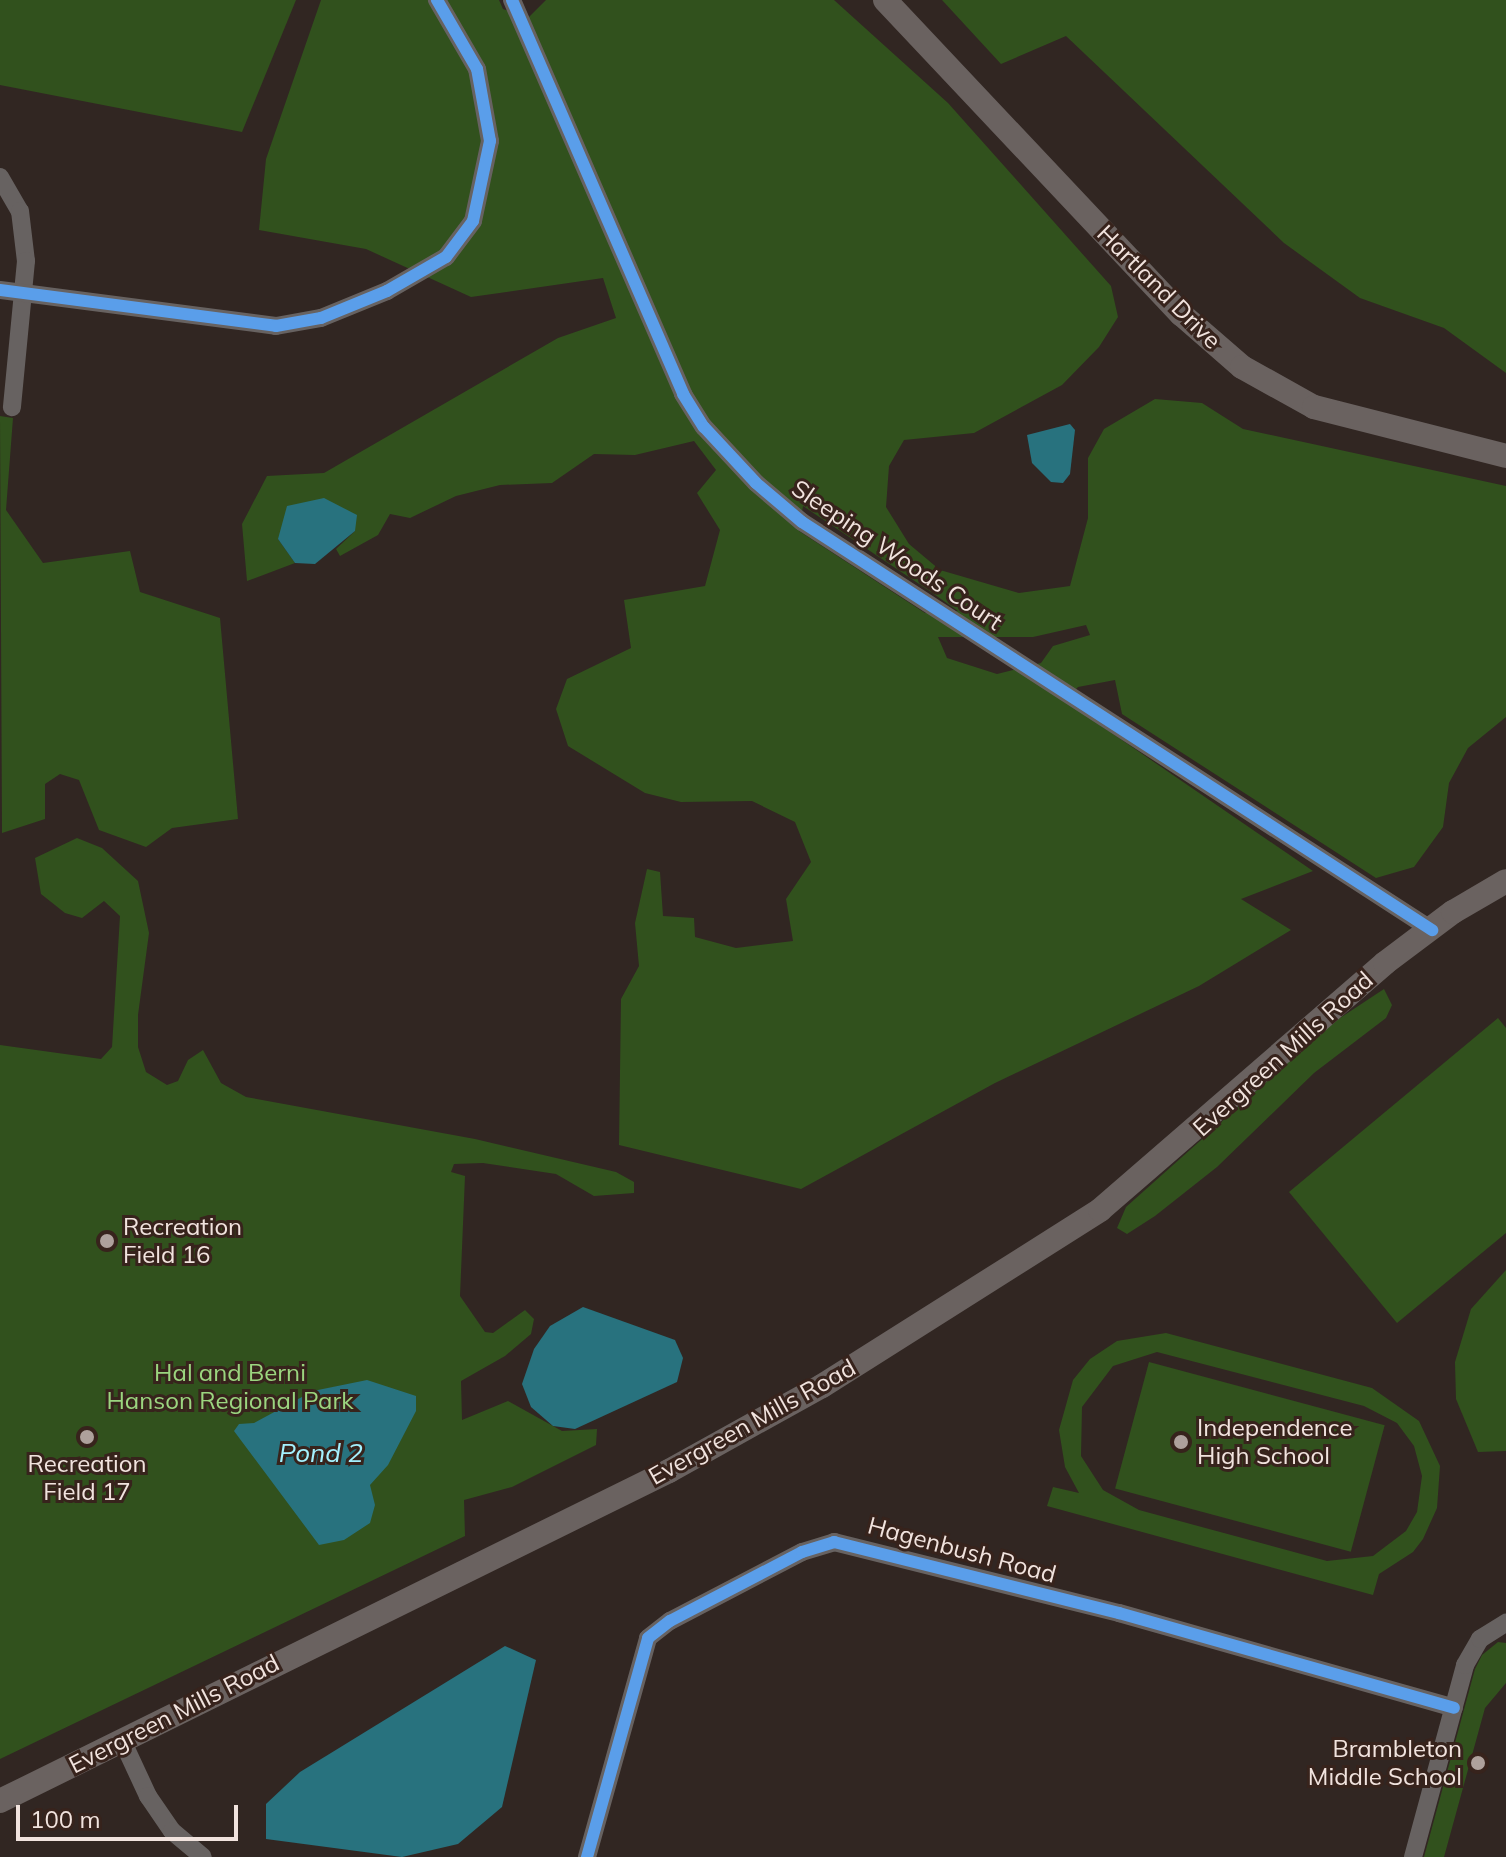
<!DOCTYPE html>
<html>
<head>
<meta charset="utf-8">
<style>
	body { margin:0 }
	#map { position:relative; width:1506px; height:1857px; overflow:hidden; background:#312622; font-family:Mulish,sans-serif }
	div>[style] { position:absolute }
	.green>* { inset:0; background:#31511d; transform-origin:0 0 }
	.water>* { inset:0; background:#28727e }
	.minor>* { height:18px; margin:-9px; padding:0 9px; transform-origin:9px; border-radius:9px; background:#676261 }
	.major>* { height:24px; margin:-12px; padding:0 12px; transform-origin:12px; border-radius:12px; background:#6a6260 }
	.cycleway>* { height:12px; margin:-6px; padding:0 6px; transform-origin:6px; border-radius:6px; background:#5a9eea }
	.dots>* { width:22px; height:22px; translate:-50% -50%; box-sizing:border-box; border:4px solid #37231c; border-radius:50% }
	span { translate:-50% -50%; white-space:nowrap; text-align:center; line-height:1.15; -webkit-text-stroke:6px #37231c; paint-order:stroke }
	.street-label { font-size:24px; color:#f1e3de }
	.poi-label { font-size:24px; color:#f1e3de }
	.left { translate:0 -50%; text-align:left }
	.right { translate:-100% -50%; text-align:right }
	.park-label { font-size:24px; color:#9bd57f }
	.water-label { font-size:26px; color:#a4f1fe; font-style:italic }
	.scale { position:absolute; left:16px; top:1805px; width:222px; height:36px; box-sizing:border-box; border:4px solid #f1e3de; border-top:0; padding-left:10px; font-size:24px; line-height:28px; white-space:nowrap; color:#f1e3de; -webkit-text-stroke:6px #37231c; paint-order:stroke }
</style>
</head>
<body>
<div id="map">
	<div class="green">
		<i style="clip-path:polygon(0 0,296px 0,242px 132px,0 85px)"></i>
		<i style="clip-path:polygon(evenodd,321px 0,499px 0,503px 9px,528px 18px,546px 0,834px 0,948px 103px,1111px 286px,1118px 317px,1099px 347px,1062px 385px,974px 433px,904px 440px,889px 466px,886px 507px,909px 544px,940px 570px,1019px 593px,1070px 586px,1088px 518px,1088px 458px,1104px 429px,1155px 399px,1202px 403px,1243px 429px,1506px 486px,1506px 717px,1468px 748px,1449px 783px,1443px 827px,1414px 867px,1376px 878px,1122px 714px,1115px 680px,1078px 687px,1065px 701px,1313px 871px,1241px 899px,1291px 930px,1199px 986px,995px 1083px,801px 1189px,619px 1145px,621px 999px,639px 966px,635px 923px,647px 869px,660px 872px,663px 916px,694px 918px,695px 937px,736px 948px,793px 941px,786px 899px,811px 862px,795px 822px,752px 801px,681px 802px,645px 793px,568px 746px,556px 709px,567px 679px,631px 648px,624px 600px,705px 586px,720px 530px,697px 493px,716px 470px,694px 441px,635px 455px,594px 454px,552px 483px,500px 485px,456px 496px,410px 518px,390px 514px,378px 535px,340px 556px,336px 549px,355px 531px,278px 539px,295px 563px,247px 581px,242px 524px,267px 476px,324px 473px,558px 338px,616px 318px,603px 278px,471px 297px,366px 249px,259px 230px,266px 159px,321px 0,803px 506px,931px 592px,958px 611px,925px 613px,799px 531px,803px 506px,321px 0,1086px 625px,1090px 635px,1053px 646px,1041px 663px,997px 674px,947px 658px,938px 637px,1033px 637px,1086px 625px)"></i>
		<i style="clip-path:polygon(942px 0,1506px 0,1506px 373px,1444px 328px,1360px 298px,1284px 243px,1066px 36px,1001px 64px)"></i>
		<i style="clip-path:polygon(0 416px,13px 418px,6px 510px,43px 563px,130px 551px,140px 592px,220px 618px,238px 819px,172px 828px,146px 847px,99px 830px,79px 780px,60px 774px,45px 784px,45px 819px,2px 833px)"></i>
		<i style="clip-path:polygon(77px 838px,102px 848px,138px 881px,149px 933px,138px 1015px,138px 1047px,146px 1072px,167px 1085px,178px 1081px,188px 1060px,203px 1050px,221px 1083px,246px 1097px,475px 1139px,616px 1172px,634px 1182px,634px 1193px,594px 1196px,556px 1174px,483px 1163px,454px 1164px,451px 1172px,465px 1176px,460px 1296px,485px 1332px,493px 1333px,525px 1310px,534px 1319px,531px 1334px,505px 1356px,461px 1381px,462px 1420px,508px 1401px,562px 1431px,597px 1429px,596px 1445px,512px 1487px,464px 1500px,465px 1536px,0 1759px,0 1045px,101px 1059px,112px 1047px,120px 916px,104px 901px,82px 918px,65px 913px,41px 894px,35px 858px)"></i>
		<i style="clip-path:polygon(1384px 989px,1392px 1005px,1386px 1018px,1314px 1073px,1217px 1167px,1155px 1216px,1127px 1234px,1117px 1228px,1126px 1207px,1331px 1024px)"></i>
		<i style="clip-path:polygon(1498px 1018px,1506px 1028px,1506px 1233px,1397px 1323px,1289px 1192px)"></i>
		<i style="clip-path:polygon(1506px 1270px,1506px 1451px,1478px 1452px,1456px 1399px,1455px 1362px,1471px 1309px)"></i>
		<i style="clip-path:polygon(evenodd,1166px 1333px,1372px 1388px,1419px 1421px,1440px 1466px,1437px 1508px,1423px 1539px,1413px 1552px,1379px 1574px,1373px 1595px,1047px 1506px,1053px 1487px,1079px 1493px,1065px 1467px,1059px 1430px,1073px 1380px,1090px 1359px,1117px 1341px,1166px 1333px,1157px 1352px,1364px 1406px,1397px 1423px,1414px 1446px,1422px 1476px,1417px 1512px,1406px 1531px,1373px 1556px,1327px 1561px,1139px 1510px,1103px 1490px,1081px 1456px,1082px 1407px,1113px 1366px,1157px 1352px)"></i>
		<i style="left:1149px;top:1362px;width:244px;height:131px;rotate:15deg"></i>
		<i style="clip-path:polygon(1498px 1642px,1506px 1643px,1506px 1683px,1485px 1708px,1444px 1857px,1424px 1857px,1475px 1669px,1482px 1655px)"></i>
	</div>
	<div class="water">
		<i style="clip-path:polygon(1070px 424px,1075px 430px,1070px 474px,1063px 483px,1051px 482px,1032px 463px,1027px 435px)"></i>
		<i style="clip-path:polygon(324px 498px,357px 515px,355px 531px,315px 564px,295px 563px,278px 539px,287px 506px)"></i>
		<i style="clip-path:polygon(583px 1307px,675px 1340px,683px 1358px,677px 1382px,575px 1429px,553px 1426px,531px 1407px,522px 1384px,534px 1349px,550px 1326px)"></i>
		<i style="clip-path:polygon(367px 1380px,416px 1396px,416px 1411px,388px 1465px,370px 1485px,375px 1505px,370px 1523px,344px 1540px,319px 1545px,234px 1431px,239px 1424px,254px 1423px,313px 1391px)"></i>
		<i style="clip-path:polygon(505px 1646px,536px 1660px,502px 1807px,458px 1844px,402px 1857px,266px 1839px,266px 1804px,300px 1772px)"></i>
	</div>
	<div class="minor">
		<i style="left:512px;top:0;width:430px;rotate:66.5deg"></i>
		<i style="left:683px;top:394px;width:39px;rotate:58deg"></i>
		<i style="left:704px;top:427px;width:76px;rotate:47.1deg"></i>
		<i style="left:756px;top:483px;width:60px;rotate:40.3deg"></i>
		<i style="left:802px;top:522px;width:751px;rotate:32.93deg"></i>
		<i style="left:0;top:177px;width:39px;rotate:60deg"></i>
		<i style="left:20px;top:211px;width:50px;rotate:83.2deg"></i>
		<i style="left:26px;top:261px;width:147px;rotate:95.5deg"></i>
		<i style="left:0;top:290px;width:278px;rotate:7.4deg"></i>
		<i style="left:276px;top:326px;width:46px;rotate:-10.1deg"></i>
		<i style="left:321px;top:318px;width:71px;rotate:-22.2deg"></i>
		<i style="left:387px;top:291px;width:68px;rotate:-30deg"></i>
		<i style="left:446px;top:257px;width:45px;rotate:-53.1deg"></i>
		<i style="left:473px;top:221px;width:82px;rotate:-78deg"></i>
		<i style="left:490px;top:141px;width:73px;rotate:-100.2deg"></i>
		<i style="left:477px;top:69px;width:80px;rotate:-120.1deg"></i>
		<i style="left:122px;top:1740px;width:62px;rotate:65.1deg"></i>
		<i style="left:148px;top:1796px;width:42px;rotate:55.6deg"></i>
		<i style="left:172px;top:1831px;width:40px;rotate:40deg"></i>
		<i style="left:587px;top:1857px;width:227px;rotate:-74.4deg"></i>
		<i style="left:648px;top:1638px;width:28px;rotate:-38deg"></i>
		<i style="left:670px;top:1621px;width:149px;rotate:-27.6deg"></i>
		<i style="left:802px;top:1552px;width:34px;rotate:-17deg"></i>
		<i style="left:834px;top:1542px;width:294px;rotate:14deg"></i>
		<i style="left:1119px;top:1613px;width:348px;rotate:15.8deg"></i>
		<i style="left:1413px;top:1857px;width:199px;rotate:-74.8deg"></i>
		<i style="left:1465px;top:1665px;width:30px;rotate:-60deg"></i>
		<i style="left:1480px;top:1639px;width:31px;rotate:-32deg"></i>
	</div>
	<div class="major">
		<i style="left:885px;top:0;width:432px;rotate:46.7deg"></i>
		<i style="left:1181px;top:314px;width:81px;rotate:41deg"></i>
		<i style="left:1242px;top:367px;width:82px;rotate:29.1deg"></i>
		<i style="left:1314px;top:407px;width:198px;rotate:14.3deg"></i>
		<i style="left:0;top:1801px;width:746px;rotate:-26.26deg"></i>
		<i style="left:669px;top:1471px;width:175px;rotate:-29.1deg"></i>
		<i style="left:822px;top:1386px;width:329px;rotate:-32.3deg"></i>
		<i style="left:1100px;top:1210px;width:377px;rotate:-40.9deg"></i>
		<i style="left:1385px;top:963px;width:85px;rotate:-36.9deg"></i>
		<i style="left:1453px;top:912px;width:61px;rotate:-30.3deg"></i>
	</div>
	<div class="cycleway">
		<i style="left:512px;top:0;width:430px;rotate:66.5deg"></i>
		<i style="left:683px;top:394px;width:39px;rotate:58deg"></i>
		<i style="left:704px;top:427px;width:76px;rotate:47.1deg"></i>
		<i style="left:756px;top:483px;width:60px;rotate:40.3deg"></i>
		<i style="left:802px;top:522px;width:751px;rotate:32.93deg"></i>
		<i style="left:0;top:290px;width:278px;rotate:7.4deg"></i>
		<i style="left:276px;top:326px;width:46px;rotate:-10.1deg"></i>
		<i style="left:321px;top:318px;width:71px;rotate:-22.2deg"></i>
		<i style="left:387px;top:291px;width:68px;rotate:-30deg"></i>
		<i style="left:446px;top:257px;width:45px;rotate:-53.1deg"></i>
		<i style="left:473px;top:221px;width:82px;rotate:-78deg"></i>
		<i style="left:490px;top:141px;width:73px;rotate:-100.2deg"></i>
		<i style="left:477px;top:69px;width:80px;rotate:-120.1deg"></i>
		<i style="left:587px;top:1857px;width:227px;rotate:-74.4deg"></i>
		<i style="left:648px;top:1638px;width:28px;rotate:-38deg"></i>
		<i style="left:670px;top:1621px;width:149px;rotate:-27.6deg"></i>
		<i style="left:802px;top:1552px;width:34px;rotate:-17deg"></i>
		<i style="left:834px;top:1542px;width:294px;rotate:14deg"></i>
		<i style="left:1119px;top:1613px;width:348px;rotate:15.8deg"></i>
	</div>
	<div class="dots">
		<i style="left:107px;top:1241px;background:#aea19c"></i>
		<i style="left:87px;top:1437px;background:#aea19c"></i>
		<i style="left:1181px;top:1442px;background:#aea19c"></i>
		<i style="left:1478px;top:1763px;background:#aea19c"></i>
	</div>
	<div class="street-label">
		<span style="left:1159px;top:287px;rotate:45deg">Hartland Drive</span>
		<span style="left:897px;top:555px;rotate:34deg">Sleeping Woods Court</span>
		<span style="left:1283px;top:1054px;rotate:-42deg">Evergreen Mills Road</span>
		<span style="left:752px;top:1422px;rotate:-29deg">Evergreen Mills Road</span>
		<span style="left:962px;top:1550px;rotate:15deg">Hagenbush Road</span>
		<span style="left:174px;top:1714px;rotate:-27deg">Evergreen Mills Road</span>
	</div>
	<div class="poi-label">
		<span class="left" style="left:123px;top:1241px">Recreation<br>Field 16</span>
		<span class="left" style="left:1197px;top:1442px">Independence<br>High School</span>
		<span style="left:87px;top:1478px">Recreation<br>Field 17</span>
		<span class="right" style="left:1462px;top:1763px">Brambleton<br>Middle School</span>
	</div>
	<div class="park-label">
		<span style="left:230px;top:1387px">Hal and Berni<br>Hanson Regional Park</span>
	</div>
	<div class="water-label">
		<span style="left:321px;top:1453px">Pond 2</span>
	</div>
	<div class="scale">100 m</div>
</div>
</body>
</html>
